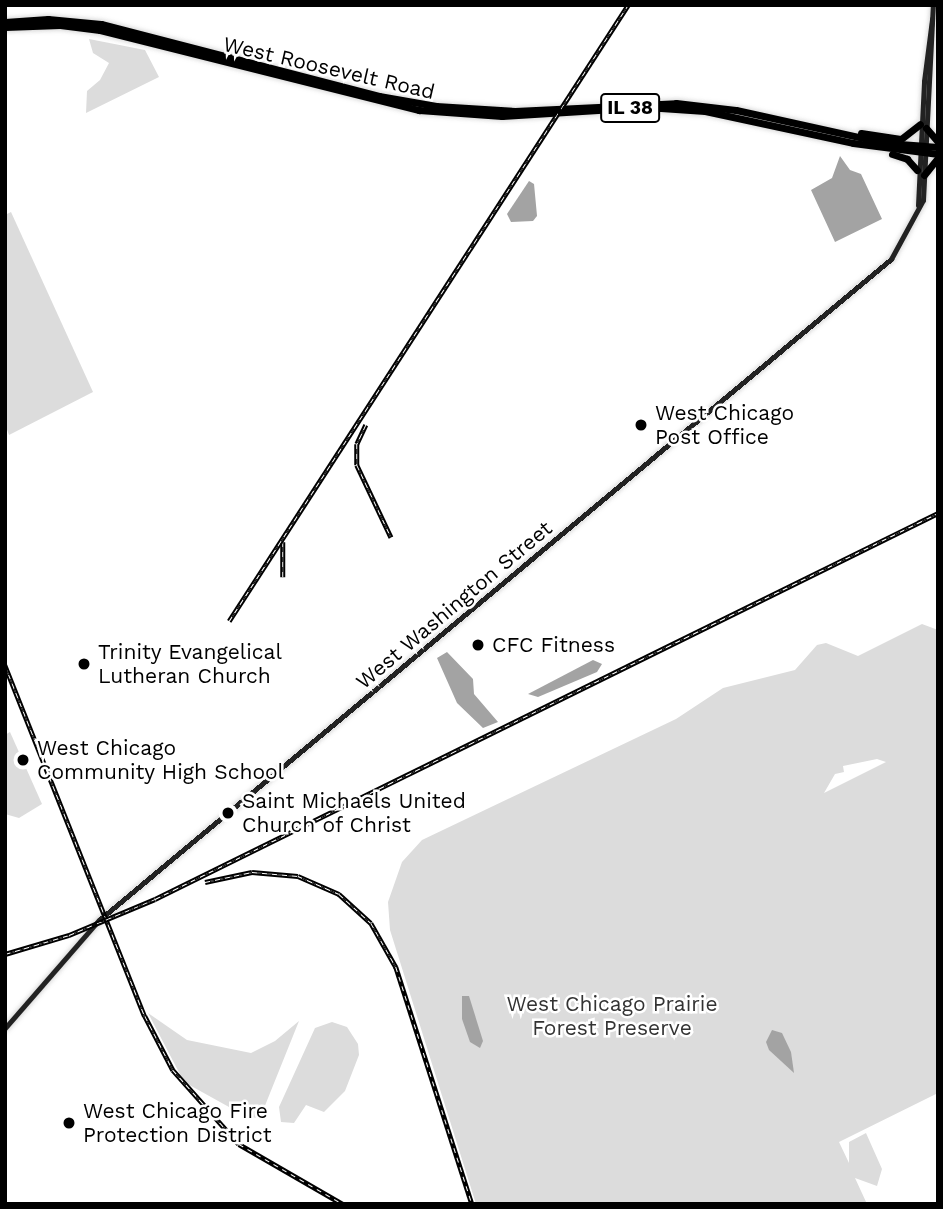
<!DOCTYPE html>
<html>
<head>
<meta charset="utf-8">
<style>
	body { margin:0 }
	#map { position:relative; width:943px; height:1209px; overflow:hidden; background:#fff; font-family:"Work Sans",sans-serif }
	div>[style] { position:absolute }
	.green>* { inset:0; background:#dcdcdc }
	.water>* { inset:0; background:#a3a3a3 }
	.roads { filter:drop-shadow(0 0 2px #dbdbdb) drop-shadow(0 0 2px #dbdbdb) }
	.secondary>* { height:5px; margin:-2.5px; padding:0 2.5px; transform-origin:2.5px; border-radius:2.5px; background:#222 }
	.primary>* { height:7px; margin:-3.5px; padding:0 3.5px; transform-origin:3.5px; border-radius:3.5px; background:#000 }
	.rail>* { height:4.5px; margin-top:-2.25px; transform-origin:0; background:repeating-linear-gradient(90deg,#fff 0 5px,#000 0 10px); box-sizing:border-box; border-block:2px solid #000 }
	.dots>* { width:19px; height:19px; translate:-50% -50%; box-sizing:border-box; border:4px solid #fff; border-radius:50% }
	span { translate:-50% -50%; white-space:nowrap; text-align:center; line-height:1.15; -webkit-text-stroke:5px #fff; paint-order:stroke }
	.shield-label span { padding:2px 5px; background:#fff; border:2px solid; border-radius:5px; -webkit-text-stroke-width:0 }
	.shield-label { font-size:19px; color:#000; font-weight:700 }
	.street-label { font-size:21px; color:#000 }
	.poi-label { font-size:21px; color:#000 }
	.left { translate:0 -50%; text-align:left }
	.park-label { font-size:21px; color:#333 }
	.frame { position:absolute; inset:0; border:7px solid #000; pointer-events:none }
</style>
</head>
<body>
<div id="map">
	<div class="green">
		<i style="clip-path:polygon(89px 39px,145px 50px,159px 77px,86px 113px,87px 91px,100px 80px,109px 63px,93px 53px)"></i>
		<i style="clip-path:polygon(11px 212px,93px 392px,9px 435px,5px 424px,5px 215px)"></i>
		<i style="clip-path:polygon(evenodd,922px 624px,938px 630px,938px 1093px,839px 1142px,849px 1163px,849px 1142px,866px 1133px,882px 1169px,877px 1186px,855px 1178px,867px 1204px,476px 1204px,390px 930px,388px 902px,402px 862px,422px 840px,676px 719px,723px 688px,795px 670px,817px 645px,826px 643px,858px 656px,922px 624px,877px 759px,886px 762px,824px 793px,835px 774px,844px 772px,843px 766px,877px 759px)"></i>
		<i style="clip-path:polygon(10px 732px,42px 804px,19px 818px,5px 814px,5px 735px)"></i>
		<i style="clip-path:polygon(148px 1013px,187px 1040px,251px 1053px,275px 1041px,299px 1021px,260px 1118px,247px 1117px,184px 1082px)"></i>
		<i style="clip-path:polygon(332px 1022px,347px 1027px,358px 1044px,359px 1055px,345px 1091px,324px 1112px,306px 1105px,294px 1123px,281px 1122px,279px 1107px,315px 1028px)"></i>
	</div>
	<div class="water">
		<i style="clip-path:polygon(840px 156px,850px 170px,861px 174px,882px 219px,835px 242px,811px 190px,832px 178px)"></i>
		<i style="clip-path:polygon(529px 181px,534px 184px,537px 216px,533px 221px,511px 222px,507px 214px)"></i>
		<i style="clip-path:polygon(447px 652px,473px 679px,474px 694px,498px 722px,483px 728px,457px 703px,437px 658px)"></i>
		<i style="clip-path:polygon(593px 660px,602px 664px,597px 672px,538px 697px,528px 694px)"></i>
		<i style="clip-path:polygon(462px 996px,469px 996px,483px 1041px,480px 1048px,470px 1042px,462px 1019px)"></i>
		<i style="clip-path:polygon(772px 1030px,782px 1033px,791px 1052px,794px 1073px,769px 1050px,766px 1042px)"></i>
	</div>
	<div class="roads">
		<div class="secondary">
			<i style="left:918px;top:205px;width:124px;rotate:-87.2deg"></i>
			<i style="left:924px;top:81px;width:63px;rotate:-82.6deg"></i>
			<i style="left:5px;top:1028px;width:143px;rotate:-49deg"></i>
			<i style="left:99px;top:920px;width:1032px;rotate:-39.85deg"></i>
			<i style="left:891px;top:259px;width:67px;rotate:-61.5deg"></i>
			<i style="left:923px;top:200px;width:195px;rotate:-87.1deg"></i>
		</div>
		<div class="primary">
			<i style="left:5px;top:22px;width:43px;rotate:-4deg"></i>
			<i style="left:48px;top:19px;width:53px;rotate:5.4deg"></i>
			<i style="left:101px;top:24px;width:287px;rotate:14.5deg"></i>
			<i style="left:379px;top:96px;width:58px;rotate:10deg"></i>
			<i style="left:436px;top:106px;width:79px;rotate:3.6deg"></i>
			<i style="left:515px;top:111px;width:161px;rotate:-2.8deg"></i>
			<i style="left:676px;top:103px;width:60px;rotate:6.7deg"></i>
			<i style="left:736px;top:110px;width:154px;rotate:12.4deg"></i>
			<i style="left:886px;top:143px;width:52px;rotate:4.4deg"></i>
			<i style="left:5px;top:27px;width:55px;rotate:-2.1deg"></i>
			<i style="left:60px;top:25px;width:40px;rotate:7.1deg"></i>
			<i style="left:100px;top:30px;width:329px;rotate:14.1deg"></i>
			<i style="left:419px;top:110px;width:83px;rotate:4.1deg"></i>
			<i style="left:502px;top:116px;width:144px;rotate:-3.6deg"></i>
			<i style="left:646px;top:107px;width:59px;rotate:3.9deg"></i>
			<i style="left:705px;top:111px;width:151px;rotate:12.2deg"></i>
			<i style="left:853px;top:143px;width:86px;rotate:7.4deg"></i>
			<i style="left:926px;top:128px;width:18px;rotate:49deg"></i>
			<i style="left:861px;top:133px;width:40px;rotate:8.5deg"></i>
			<i style="left:901px;top:139px;width:24px;rotate:-38deg"></i>
			<i style="left:892px;top:154px;width:16px;rotate:18deg"></i>
			<i style="left:907px;top:159px;width:15px;rotate:48deg"></i>
			<i style="left:924px;top:175px;width:22px;rotate:-51deg"></i>
		</div>
	</div>
	<div class="rail">
		<i style="left:366px;top:425px;width:21px;rotate:115deg"></i>
		<i style="left:357px;top:444px;width:21px;rotate:90deg"></i>
		<i style="left:357px;top:465px;width:80px;rotate:64.7deg"></i>
		<i style="left:283px;top:542px;width:35px;rotate:90deg"></i>
		<i style="left:229px;top:621px;width:734px;rotate:-57.07deg"></i>
		<i style="left:5px;top:665px;width:378px;rotate:68.3deg"></i>
		<i style="left:145px;top:1016px;width:61px;rotate:62.6deg"></i>
		<i style="left:173px;top:1070px;width:99px;rotate:48.3deg"></i>
		<i style="left:239px;top:1144px;width:120px;rotate:30deg"></i>
		<i style="left:205px;top:882px;width:48px;rotate:-12deg"></i>
		<i style="left:252px;top:872px;width:46px;rotate:5deg"></i>
		<i style="left:298px;top:876px;width:45px;rotate:23.7deg"></i>
		<i style="left:339px;top:894px;width:43px;rotate:42.2deg"></i>
		<i style="left:371px;top:923px;width:51px;rotate:60.4deg"></i>
		<i style="left:396px;top:967px;width:249px;rotate:72.2deg"></i>
		<i style="left:5px;top:954px;width:67px;rotate:-16.5deg"></i>
		<i style="left:69px;top:935px;width:93px;rotate:-22.7deg"></i>
		<i style="left:155px;top:899px;width:873px;rotate:-26.24deg"></i>
	</div>
	<div class="dots">
		<i style="left:641px;top:425px;background:#000"></i>
		<i style="left:478px;top:645px;background:#000"></i>
		<i style="left:84px;top:664px;background:#000"></i>
		<i style="left:23px;top:760px;background:#000"></i>
		<i style="left:228px;top:813px;background:#000"></i>
		<i style="left:69px;top:1123px;background:#000"></i>
	</div>
	<div class="shield-label">
		<span style="left:630px;top:108px">IL 38</span>
	</div>
	<div class="street-label">
		<span style="left:329px;top:68px;rotate:13deg">West Roosevelt Road</span>
		<span style="left:454px;top:605px;rotate:-40deg">West Washington Street</span>
	</div>
	<div class="poi-label">
		<span class="left" style="left:655px;top:425px">West Chicago<br>Post Office</span>
		<span class="left" style="left:492px;top:645px">CFC Fitness</span>
		<span class="left" style="left:98px;top:664px">Trinity Evangelical<br>Lutheran Church</span>
		<span class="left" style="left:37px;top:760px">West Chicago<br>Community High School</span>
		<span class="left" style="left:242px;top:813px">Saint Michaels United<br>Church of Christ</span>
		<span class="left" style="left:83px;top:1123px">West Chicago Fire<br>Protection District</span>
	</div>
	<div class="park-label">
		<span style="left:612px;top:1016px">West Chicago Prairie<br>Forest Preserve</span>
	</div>
	<div class="frame"></div>
</div>
</body>
</html>
